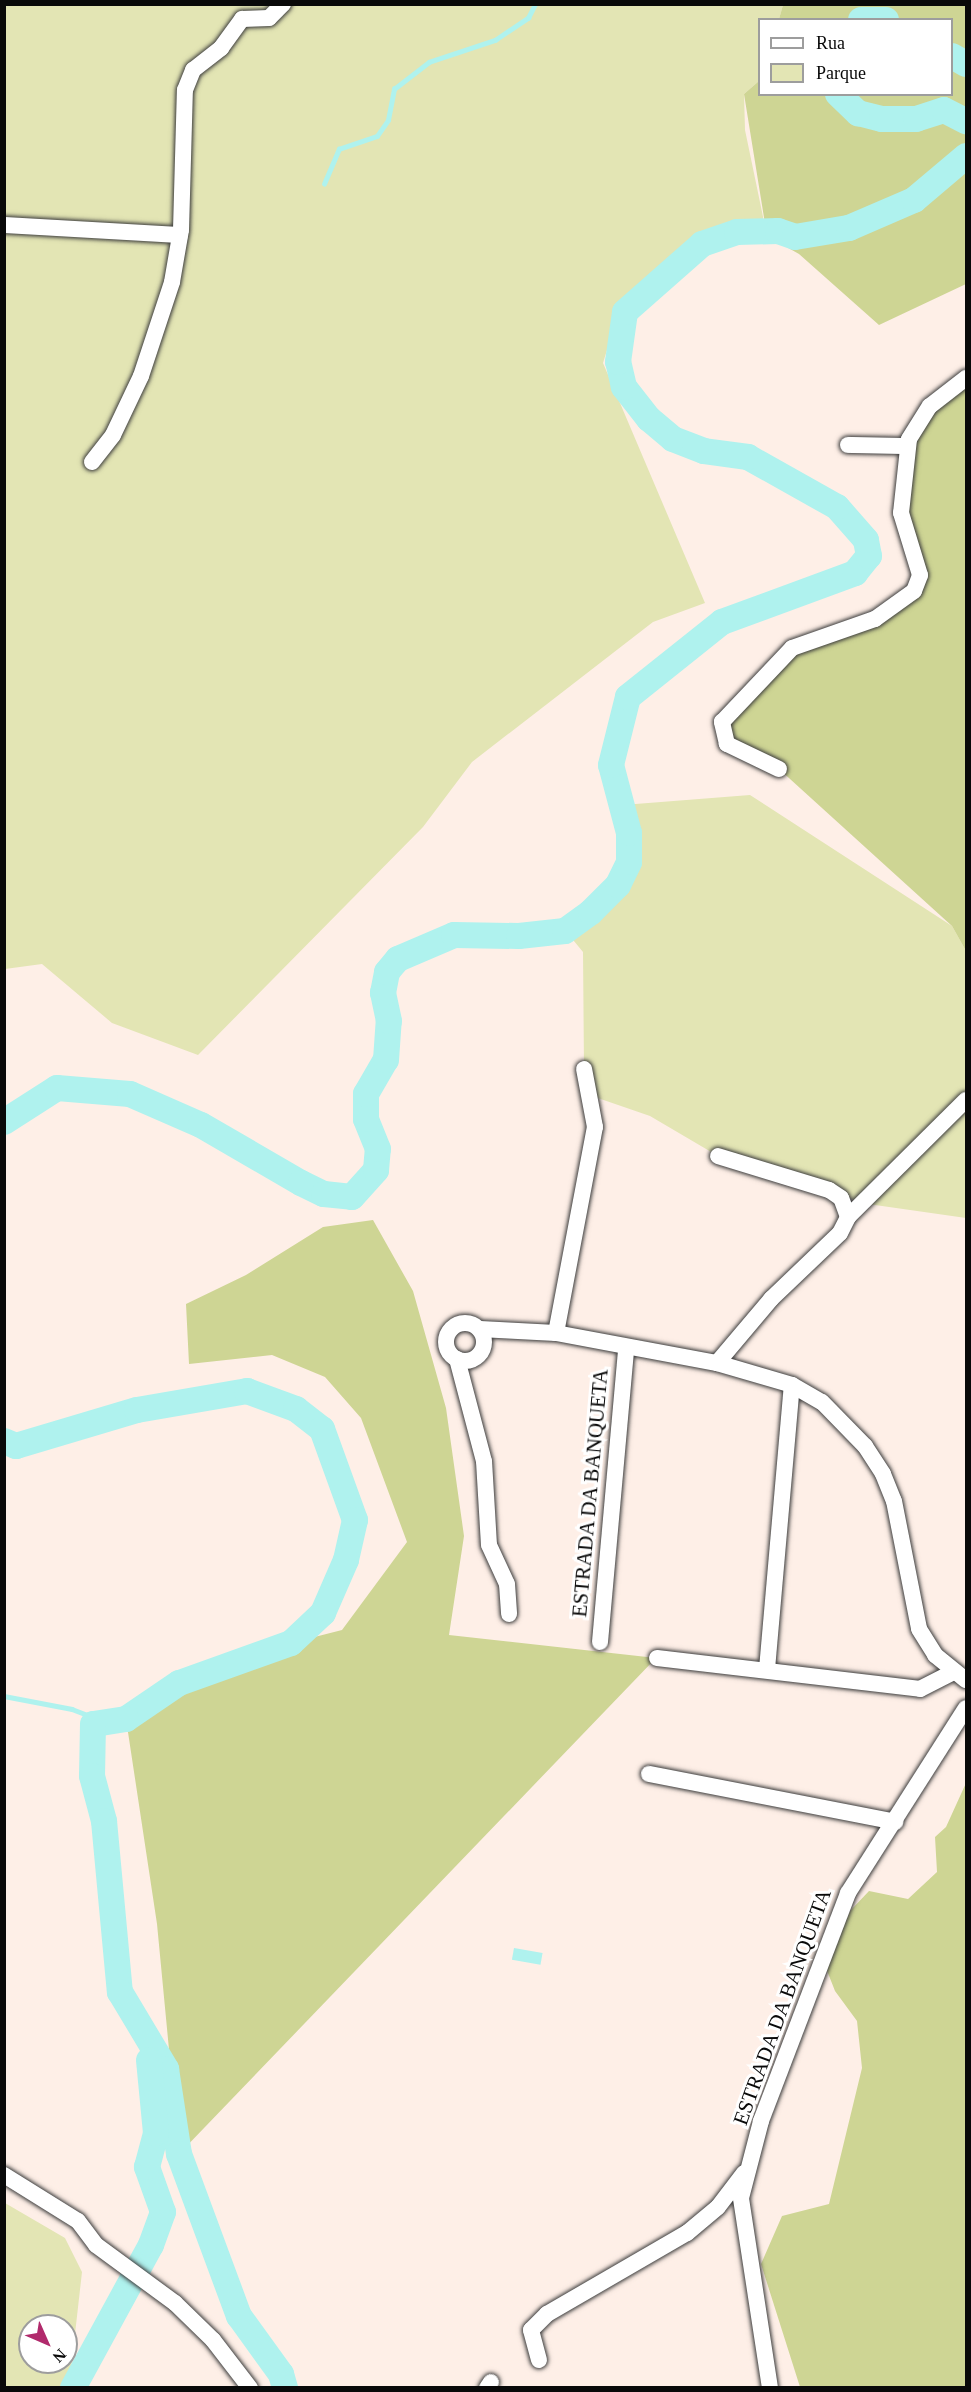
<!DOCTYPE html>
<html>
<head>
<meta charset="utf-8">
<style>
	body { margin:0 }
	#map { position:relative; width:971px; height:2392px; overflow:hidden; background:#feefe7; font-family:Georgia,serif }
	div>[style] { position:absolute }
	.green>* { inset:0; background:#e3e5b4 }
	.forest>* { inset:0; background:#ced594 }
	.water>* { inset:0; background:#aff2ee; transform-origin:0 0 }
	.stream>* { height:4.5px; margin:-2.25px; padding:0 2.25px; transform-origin:2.25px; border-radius:2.25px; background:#aff2ee }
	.river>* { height:26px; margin:-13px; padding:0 13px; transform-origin:13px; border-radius:13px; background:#aff2ee }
	.roads { filter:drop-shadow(0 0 2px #3c3c3c) drop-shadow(0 0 2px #3c3c3c) }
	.minor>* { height:16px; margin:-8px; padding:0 8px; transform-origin:8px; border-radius:8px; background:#fff }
	.minor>.ring { margin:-8px; padding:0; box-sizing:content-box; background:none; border:16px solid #fff; border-radius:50% }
	span { translate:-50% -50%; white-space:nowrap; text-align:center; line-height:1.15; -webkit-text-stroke:6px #fff; paint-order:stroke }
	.street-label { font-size:21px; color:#090909 }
	.frame { position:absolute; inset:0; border:6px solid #090909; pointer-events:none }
	.legend { position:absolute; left:758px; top:18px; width:195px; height:78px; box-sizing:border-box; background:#fff; border:2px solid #9d9d9d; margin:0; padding:8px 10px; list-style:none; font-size:18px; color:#090909 }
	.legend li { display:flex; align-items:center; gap:12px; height:30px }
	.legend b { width:30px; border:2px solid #9d9d9d }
	.north { position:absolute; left:18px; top:2314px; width:60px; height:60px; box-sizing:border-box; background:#fff; border:2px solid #9d9d9d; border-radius:50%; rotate:135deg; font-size:16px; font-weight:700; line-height:24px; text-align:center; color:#090909 }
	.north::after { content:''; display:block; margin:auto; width:21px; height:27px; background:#b12a6c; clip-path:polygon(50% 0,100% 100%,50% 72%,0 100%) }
</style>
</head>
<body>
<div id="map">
	<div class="green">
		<i style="clip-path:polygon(4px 5px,783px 5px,779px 19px,760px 20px,759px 81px,744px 94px,745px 130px,767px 236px,702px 246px,615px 324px,603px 363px,705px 603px,653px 622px,472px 762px,423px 827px,198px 1055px,112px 1023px,42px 964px,5px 969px)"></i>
		<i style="clip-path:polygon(750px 795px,952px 926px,966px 951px,966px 1218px,868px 1204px,718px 1156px,650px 1116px,592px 1096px,584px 1069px,583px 952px,569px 935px,621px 888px,629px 862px,610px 806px)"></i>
		<i style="clip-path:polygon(evenodd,5px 2203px,65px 2238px,82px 2272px,69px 2387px,5px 2387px,5px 2203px,30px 2326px,66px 2326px,66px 2362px,30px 2362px,30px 2326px)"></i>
	</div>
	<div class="forest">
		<i style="clip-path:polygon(783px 5px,966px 5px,966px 284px,879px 325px,799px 254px,767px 236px,744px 94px,759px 81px,760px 94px,952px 94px,952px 20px,779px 19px)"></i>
		<i style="clip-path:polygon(966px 379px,966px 951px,952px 926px,779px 769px,738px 752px,722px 722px,792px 648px,875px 619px,914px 591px,901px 513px,919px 419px)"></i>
		<i style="clip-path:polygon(373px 1220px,413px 1291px,446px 1408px,464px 1536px,449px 1635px,656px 1658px,179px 2154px,157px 1924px,126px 1719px,291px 1643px,342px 1630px,407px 1542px,361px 1418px,325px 1377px,272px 1355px,189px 1364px,186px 1304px,246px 1275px,323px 1227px)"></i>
		<i style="clip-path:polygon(966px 1783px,966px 2387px,800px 2387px,761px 2264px,782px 2216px,829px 2204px,862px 2068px,857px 2021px,835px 1991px,824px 1963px,851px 1910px,869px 1891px,908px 1899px,937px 1872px,935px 1837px,946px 1827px)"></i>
	</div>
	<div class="water">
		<i style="left:514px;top:1948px;width:29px;height:12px;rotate:10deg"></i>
	</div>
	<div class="stream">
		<i style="left:551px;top:4px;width:2px"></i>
		<i style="left:324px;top:184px;width:38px;rotate:-67deg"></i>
		<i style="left:339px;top:149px;width:40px;rotate:-18.9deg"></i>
		<i style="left:377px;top:136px;width:19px;rotate:-55deg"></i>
		<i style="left:388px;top:120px;width:32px;rotate:-79deg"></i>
		<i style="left:394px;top:89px;width:44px;rotate:-37.6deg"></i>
		<i style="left:429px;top:62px;width:70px;rotate:-18.4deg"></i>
		<i style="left:495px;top:40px;width:40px;rotate:-34deg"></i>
		<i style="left:528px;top:18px;width:16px;rotate:-63deg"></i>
		<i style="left:4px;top:1696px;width:69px;rotate:10.8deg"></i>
		<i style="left:72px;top:1709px;width:19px;rotate:21deg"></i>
		<i style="left:90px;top:1716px;width:9px;rotate:69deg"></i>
	</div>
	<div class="river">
		<i style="left:861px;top:20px;width:25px"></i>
		<i style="left:952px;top:56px;width:16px;rotate:30deg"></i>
		<i style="left:838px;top:94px;width:28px;rotate:44deg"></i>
		<i style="left:858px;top:113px;width:25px;rotate:14deg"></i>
		<i style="left:882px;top:119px;width:34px"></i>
		<i style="left:916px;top:119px;width:29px;rotate:-18deg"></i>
		<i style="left:944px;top:110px;width:25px;rotate:27deg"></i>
		<i style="left:4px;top:1122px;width:63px;rotate:-32.7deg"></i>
		<i style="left:57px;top:1088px;width:73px;rotate:4.7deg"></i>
		<i style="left:130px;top:1094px;width:77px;rotate:23.6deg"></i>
		<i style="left:201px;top:1125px;width:116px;rotate:30.1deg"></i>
		<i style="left:301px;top:1183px;width:25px;rotate:26deg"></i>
		<i style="left:324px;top:1194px;width:28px;rotate:6deg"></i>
		<i style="left:352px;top:1197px;width:36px;rotate:-48deg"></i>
		<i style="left:376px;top:1170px;width:21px;rotate:-85deg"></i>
		<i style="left:378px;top:1149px;width:32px;rotate:-112deg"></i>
		<i style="left:366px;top:1119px;width:25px;rotate:-90deg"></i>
		<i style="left:366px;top:1094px;width:39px;rotate:-60deg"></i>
		<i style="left:386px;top:1060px;width:39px;rotate:-86deg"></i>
		<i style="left:389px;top:1021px;width:29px;rotate:-102deg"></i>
		<i style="left:383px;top:993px;width:21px;rotate:-79deg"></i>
		<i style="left:387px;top:972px;width:17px;rotate:-50deg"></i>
		<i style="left:398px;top:959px;width:61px;rotate:-23.2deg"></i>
		<i style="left:454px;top:935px;width:65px;rotate:0.9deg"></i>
		<i style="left:519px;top:936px;width:46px;rotate:-6.2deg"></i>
		<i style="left:565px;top:931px;width:32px;rotate:-36deg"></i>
		<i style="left:591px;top:912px;width:38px;rotate:-45deg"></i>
		<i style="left:618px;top:885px;width:25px;rotate:-64deg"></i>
		<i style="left:629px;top:862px;width:29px;rotate:-90deg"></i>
		<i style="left:629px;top:833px;width:70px;rotate:-104.8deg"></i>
		<i style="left:611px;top:765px;width:70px;rotate:-76deg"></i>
		<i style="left:628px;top:697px;width:120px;rotate:-38.6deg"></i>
		<i style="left:722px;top:622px;width:142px;rotate:-20.2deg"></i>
		<i style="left:855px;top:573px;width:22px;rotate:-51deg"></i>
		<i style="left:869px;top:556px;width:16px;rotate:-101deg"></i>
		<i style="left:866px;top:540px;width:44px;rotate:-131.3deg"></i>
		<i style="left:837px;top:507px;width:102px;rotate:-150.7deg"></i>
		<i style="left:748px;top:457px;width:44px;rotate:-172.2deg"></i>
		<i style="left:704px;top:451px;width:33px;rotate:-159deg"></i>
		<i style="left:673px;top:439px;width:31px;rotate:-140deg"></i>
		<i style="left:649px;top:419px;width:41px;rotate:-128deg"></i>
		<i style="left:624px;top:387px;width:26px;rotate:-103deg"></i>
		<i style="left:618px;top:362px;width:50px;rotate:-82deg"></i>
		<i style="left:625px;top:312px;width:103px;rotate:-41.4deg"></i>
		<i style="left:702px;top:244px;width:37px;rotate:-19deg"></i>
		<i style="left:737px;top:232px;width:41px;rotate:-1.4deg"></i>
		<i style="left:778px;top:231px;width:18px;rotate:19deg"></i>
		<i style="left:795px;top:237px;width:55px;rotate:-9.5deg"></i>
		<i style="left:849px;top:228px;width:71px;rotate:-23.3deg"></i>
		<i style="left:914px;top:200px;width:68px;rotate:-40.2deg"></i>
		<i style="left:4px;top:1441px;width:13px;rotate:23deg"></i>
		<i style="left:16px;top:1446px;width:126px;rotate:-16.6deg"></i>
		<i style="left:137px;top:1410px;width:112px;rotate:-9.8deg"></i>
		<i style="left:247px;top:1391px;width:52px;rotate:20.2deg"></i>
		<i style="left:296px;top:1409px;width:33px;rotate:38deg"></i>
		<i style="left:322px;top:1429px;width:97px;rotate:70.1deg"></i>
		<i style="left:355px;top:1520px;width:41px;rotate:102.7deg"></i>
		<i style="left:346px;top:1560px;width:58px;rotate:113.5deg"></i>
		<i style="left:323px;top:1613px;width:44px;rotate:136.8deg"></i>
		<i style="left:291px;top:1643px;width:119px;rotate:160.3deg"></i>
		<i style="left:179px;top:1683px;width:64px;rotate:145.8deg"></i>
		<i style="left:126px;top:1719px;width:33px;rotate:171deg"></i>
		<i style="left:93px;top:1724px;width:52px;rotate:91.1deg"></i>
		<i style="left:92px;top:1776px;width:47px;rotate:75.1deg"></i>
		<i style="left:104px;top:1821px;width:172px;rotate:84.7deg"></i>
		<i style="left:120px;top:1992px;width:90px;rotate:59.1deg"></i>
		<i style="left:166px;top:2069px;width:86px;rotate:81.3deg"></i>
		<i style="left:179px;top:2154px;width:173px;rotate:69.7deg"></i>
		<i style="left:239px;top:2316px;width:72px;rotate:54.1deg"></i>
		<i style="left:281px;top:2374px;width:15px;rotate:74deg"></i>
		<i style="left:73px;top:2388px;width:163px;rotate:-61.4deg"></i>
		<i style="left:151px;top:2245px;width:35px;rotate:-70deg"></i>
		<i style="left:163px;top:2212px;width:48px;rotate:-109.6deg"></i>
		<i style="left:147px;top:2167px;width:35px;rotate:-75deg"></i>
		<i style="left:156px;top:2133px;width:73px;rotate:-95.5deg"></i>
	</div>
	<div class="roads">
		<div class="minor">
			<i style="left:4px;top:225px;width:176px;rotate:3.3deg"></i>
			<i style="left:848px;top:445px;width:60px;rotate:1deg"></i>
			<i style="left:92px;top:462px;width:34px;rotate:-52deg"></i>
			<i style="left:113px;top:435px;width:65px;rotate:-64.6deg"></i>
			<i style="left:141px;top:376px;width:99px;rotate:-71.7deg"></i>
			<i style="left:172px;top:282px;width:53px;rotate:-80.2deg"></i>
			<i style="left:181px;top:230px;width:140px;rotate:-88.4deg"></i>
			<i style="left:185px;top:90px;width:22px;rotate:-68deg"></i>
			<i style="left:193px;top:70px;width:36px;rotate:-38deg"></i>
			<i style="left:221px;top:48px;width:36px;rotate:-54deg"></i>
			<i style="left:242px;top:19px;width:27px;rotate:-2deg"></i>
			<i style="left:269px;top:18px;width:20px;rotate:-45deg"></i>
			<i style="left:779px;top:769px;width:58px;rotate:-154.3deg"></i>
			<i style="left:727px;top:744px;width:23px;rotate:-103deg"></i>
			<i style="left:722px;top:722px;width:102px;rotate:-46.6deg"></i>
			<i style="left:792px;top:648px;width:88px;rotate:-19.3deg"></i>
			<i style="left:875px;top:619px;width:48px;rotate:-35.7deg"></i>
			<i style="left:914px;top:591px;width:17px;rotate:-69deg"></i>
			<i style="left:920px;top:575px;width:65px;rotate:-107deg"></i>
			<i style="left:901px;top:513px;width:74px;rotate:-83.8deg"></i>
			<i style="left:909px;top:439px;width:39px;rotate:-58deg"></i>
			<i style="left:930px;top:406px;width:46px;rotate:-37.9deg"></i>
			<i style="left:848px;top:1217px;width:166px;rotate:-44.8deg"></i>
			<i class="ring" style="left:446px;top:1323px;width:22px;height:22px"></i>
			<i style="left:480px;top:1329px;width:76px;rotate:3deg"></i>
			<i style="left:556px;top:1333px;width:164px;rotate:10.6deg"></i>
			<i style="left:717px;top:1363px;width:78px;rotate:16.3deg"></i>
			<i style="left:792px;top:1385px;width:34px;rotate:30deg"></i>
			<i style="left:822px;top:1402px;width:62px;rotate:45.7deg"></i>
			<i style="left:865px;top:1446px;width:33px;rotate:57deg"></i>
			<i style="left:883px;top:1474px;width:29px;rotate:68deg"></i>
			<i style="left:894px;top:1501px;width:130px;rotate:78.9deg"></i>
			<i style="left:919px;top:1629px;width:31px;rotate:58deg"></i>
			<i style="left:935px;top:1655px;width:40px;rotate:39deg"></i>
			<i style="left:556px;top:1333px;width:210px;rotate:-79.3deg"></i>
			<i style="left:595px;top:1127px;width:59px;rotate:-100.7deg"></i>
			<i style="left:457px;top:1359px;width:106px;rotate:75.2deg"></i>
			<i style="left:484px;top:1461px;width:84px;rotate:86.6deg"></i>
			<i style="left:489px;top:1545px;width:43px;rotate:65.2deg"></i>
			<i style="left:507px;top:1584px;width:30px;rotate:86deg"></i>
			<i style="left:717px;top:1363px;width:84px;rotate:-49.8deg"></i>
			<i style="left:771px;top:1299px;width:95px;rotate:-43.7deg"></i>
			<i style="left:840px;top:1233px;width:18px;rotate:-63deg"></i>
			<i style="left:848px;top:1217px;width:20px;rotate:-110deg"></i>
			<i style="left:841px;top:1198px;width:14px;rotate:-146deg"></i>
			<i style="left:829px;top:1190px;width:116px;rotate:-163deg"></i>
			<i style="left:600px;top:1642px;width:295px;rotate:-84.9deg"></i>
			<i style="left:657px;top:1658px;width:265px;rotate:6.7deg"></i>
			<i style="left:920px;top:1689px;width:38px;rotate:-27deg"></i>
			<i style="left:767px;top:1669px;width:285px;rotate:-85deg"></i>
			<i style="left:649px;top:1774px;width:251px;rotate:11deg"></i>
			<i style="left:4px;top:2175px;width:87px;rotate:31.9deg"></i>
			<i style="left:78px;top:2221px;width:30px;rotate:53deg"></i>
			<i style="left:96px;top:2245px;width:98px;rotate:36.3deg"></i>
			<i style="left:175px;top:2303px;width:53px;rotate:44.2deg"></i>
			<i style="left:213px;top:2340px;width:61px;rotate:52.4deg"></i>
			<i style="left:539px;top:2360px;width:31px;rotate:-105deg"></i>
			<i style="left:531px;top:2330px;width:23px;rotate:-45deg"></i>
			<i style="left:547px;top:2314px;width:162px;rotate:-30.1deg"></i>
			<i style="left:687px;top:2233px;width:40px;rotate:-40deg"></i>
			<i style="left:718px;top:2207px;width:43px;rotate:-52.6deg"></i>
			<i style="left:487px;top:2388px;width:7px;rotate:-56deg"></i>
			<i style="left:770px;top:2388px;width:192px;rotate:-98.7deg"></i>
			<i style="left:741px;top:2198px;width:80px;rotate:-75.4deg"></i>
			<i style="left:761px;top:2121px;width:244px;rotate:-69.1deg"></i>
			<i style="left:848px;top:1893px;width:219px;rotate:-57.5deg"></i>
		</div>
	</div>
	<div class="street-label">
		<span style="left:590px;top:1493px;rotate:-85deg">ESTRADA DA BANQUETA</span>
		<span style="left:782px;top:2007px;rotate:-70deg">ESTRADA DA BANQUETA</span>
	</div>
	<div class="frame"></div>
	<ul class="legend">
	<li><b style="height:8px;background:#fff"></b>Rua</li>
	<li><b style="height:16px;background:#e3e5b4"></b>Parque</li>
	</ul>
	<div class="north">N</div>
</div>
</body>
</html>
